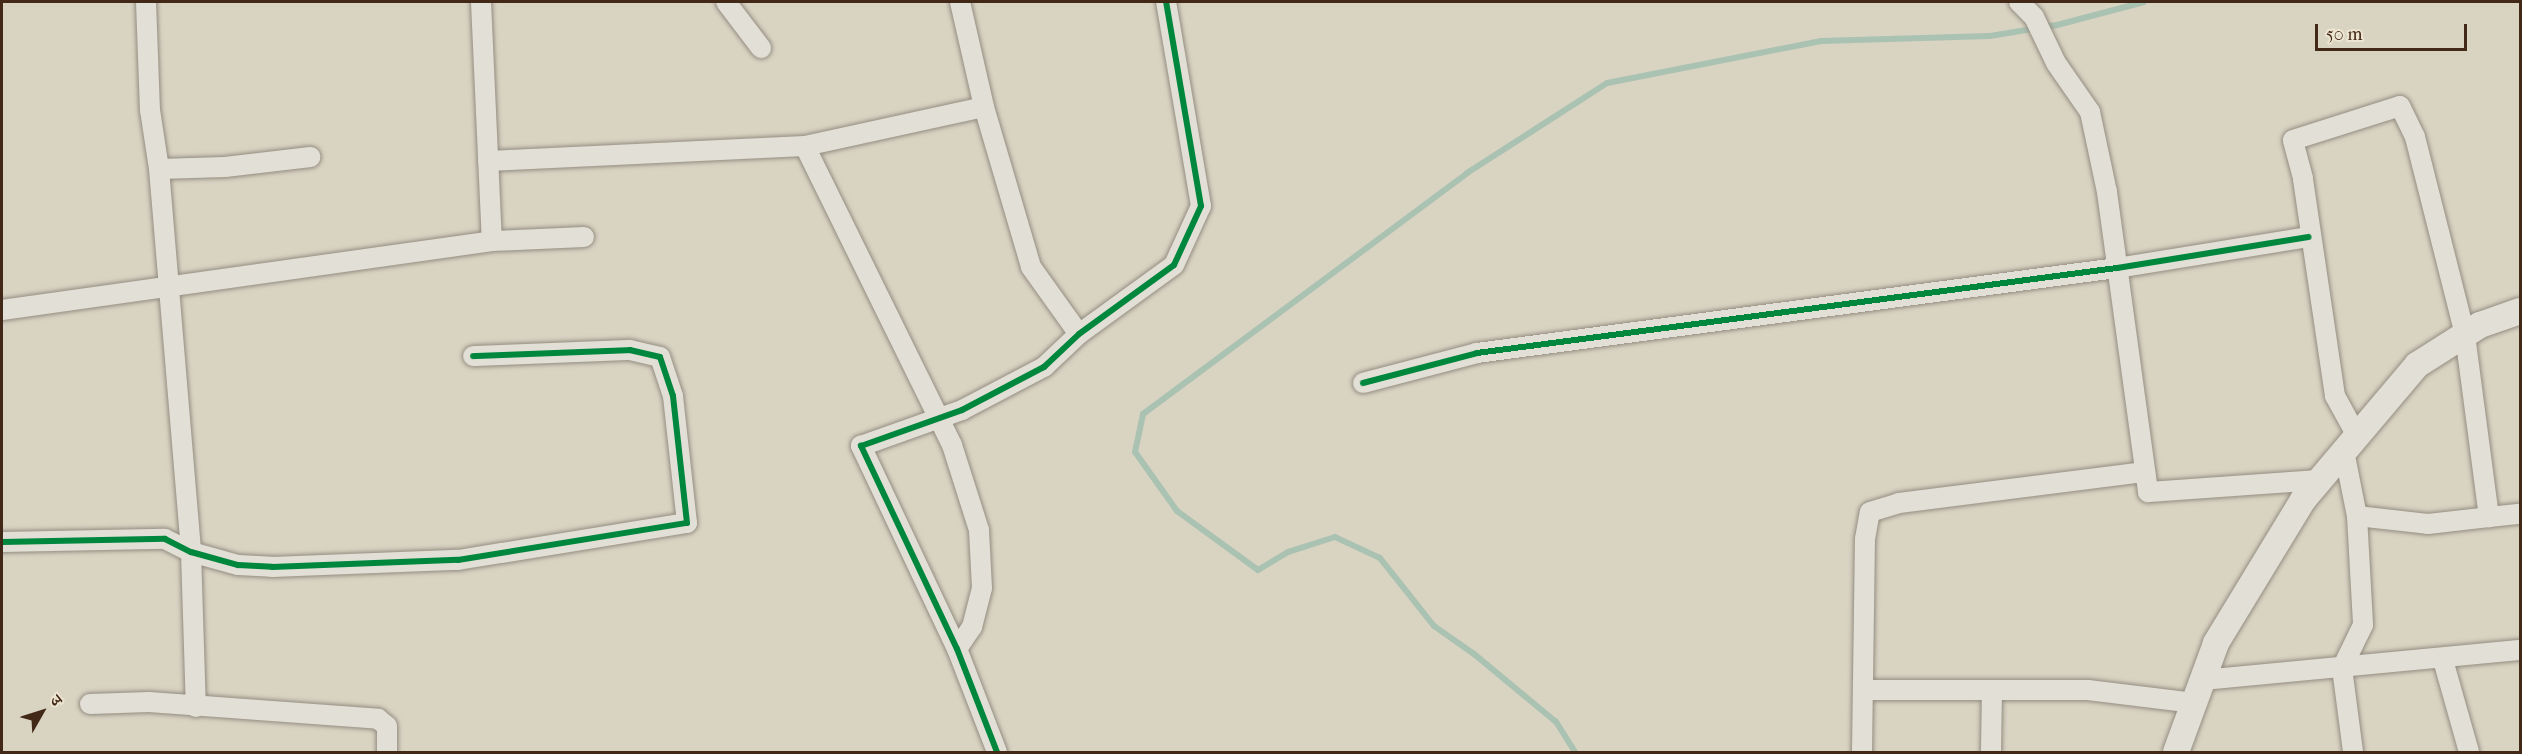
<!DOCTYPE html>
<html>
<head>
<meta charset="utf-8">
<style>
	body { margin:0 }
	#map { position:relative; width:2522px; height:754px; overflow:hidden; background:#d9d3c2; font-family:"IM FELL French Canon","Noto Serif Devanagari",serif }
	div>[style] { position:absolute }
	.stream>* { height:6px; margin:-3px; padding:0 3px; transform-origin:3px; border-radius:3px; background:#aac2b2 }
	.roads { filter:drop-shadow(0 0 2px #948d81) drop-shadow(0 0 2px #948d81) }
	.minor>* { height:20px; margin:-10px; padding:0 10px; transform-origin:10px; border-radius:10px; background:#e2dfd6 }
	.tertiary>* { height:26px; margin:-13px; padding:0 13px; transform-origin:13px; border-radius:13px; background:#e2dfd6 }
	.cycleway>* { height:6px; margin:-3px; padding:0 3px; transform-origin:3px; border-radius:3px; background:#00873e }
	span { translate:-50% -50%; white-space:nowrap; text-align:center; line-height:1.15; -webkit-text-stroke:5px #ede5d1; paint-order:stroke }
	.frame { position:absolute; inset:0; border:3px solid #422816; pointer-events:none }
	.north { position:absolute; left:12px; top:682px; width:60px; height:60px; -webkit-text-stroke:4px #ede5d1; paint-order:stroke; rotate:51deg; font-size:16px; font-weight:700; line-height:24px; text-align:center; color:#422816 }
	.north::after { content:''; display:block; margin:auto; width:21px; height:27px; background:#422816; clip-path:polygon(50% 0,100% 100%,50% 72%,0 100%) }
	.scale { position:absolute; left:2315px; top:24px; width:152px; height:27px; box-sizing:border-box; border:3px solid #422816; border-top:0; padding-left:8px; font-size:18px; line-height:21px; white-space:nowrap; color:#422816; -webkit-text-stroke:4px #ede5d1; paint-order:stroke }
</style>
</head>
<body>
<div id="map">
	<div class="stream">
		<i style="left:1575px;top:752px;width:36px;rotate:-122deg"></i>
		<i style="left:1556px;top:722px;width:107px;rotate:-140.3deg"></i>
		<i style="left:1474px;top:654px;width:49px;rotate:-145deg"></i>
		<i style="left:1434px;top:626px;width:87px;rotate:-128.5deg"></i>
		<i style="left:1380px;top:558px;width:50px;rotate:-155deg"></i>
		<i style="left:1335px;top:537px;width:49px;rotate:162.3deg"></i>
		<i style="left:1288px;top:552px;width:35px;rotate:149deg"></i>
		<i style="left:1258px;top:570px;width:100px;rotate:-143.9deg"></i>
		<i style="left:1177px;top:511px;width:72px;rotate:-125.4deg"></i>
		<i style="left:1135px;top:452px;width:39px;rotate:-78deg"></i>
		<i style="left:1143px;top:414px;width:404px;rotate:-36.6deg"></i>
		<i style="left:1467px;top:173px;width:166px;rotate:-32.7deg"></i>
		<i style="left:1607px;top:83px;width:218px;rotate:-11.1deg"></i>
		<i style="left:1821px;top:41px;width:169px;rotate:-1.7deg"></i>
		<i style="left:1990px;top:36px;width:68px;rotate:-9.3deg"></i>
		<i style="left:2057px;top:25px;width:90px;rotate:-14.8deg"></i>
	</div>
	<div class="roads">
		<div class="minor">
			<i style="left:146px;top:2px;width:108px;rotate:87.9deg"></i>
			<i style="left:150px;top:110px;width:60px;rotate:81.3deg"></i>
			<i style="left:159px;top:169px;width:384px;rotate:85.2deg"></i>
			<i style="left:191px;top:552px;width:155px;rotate:88.2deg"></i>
			<i style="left:481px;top:2px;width:239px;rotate:87.4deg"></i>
			<i style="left:726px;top:2px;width:58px;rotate:52.7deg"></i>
			<i style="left:960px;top:2px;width:108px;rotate:77.1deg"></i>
			<i style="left:984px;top:107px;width:167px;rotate:73.6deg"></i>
			<i style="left:1031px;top:267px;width:82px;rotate:54.4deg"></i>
			<i style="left:2019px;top:2px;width:21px;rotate:45deg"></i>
			<i style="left:2034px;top:17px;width:51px;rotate:64.4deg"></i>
			<i style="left:2056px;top:63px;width:60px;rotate:55.2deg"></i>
			<i style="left:2090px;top:112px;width:82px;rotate:78deg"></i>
			<i style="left:2107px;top:192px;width:303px;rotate:82.2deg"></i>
			<i style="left:2148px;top:492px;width:172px;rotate:-4deg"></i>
			<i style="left:488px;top:161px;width:317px;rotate:-2.7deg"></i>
			<i style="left:159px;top:169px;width:66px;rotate:-1.7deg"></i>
			<i style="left:225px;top:167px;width:86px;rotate:-6.7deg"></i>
			<i style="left:2px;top:310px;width:495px;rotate:-8deg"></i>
			<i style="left:492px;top:241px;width:92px;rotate:-2.5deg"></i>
			<i style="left:1363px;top:383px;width:118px;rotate:-14.7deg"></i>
			<i style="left:1477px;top:353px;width:646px;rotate:-7.57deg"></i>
			<i style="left:2117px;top:268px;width:194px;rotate:-9.2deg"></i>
			<i style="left:2357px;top:436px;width:46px;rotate:-118.8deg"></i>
			<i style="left:2335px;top:396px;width:220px;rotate:-98.4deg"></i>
			<i style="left:2303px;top:178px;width:39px;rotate:-105deg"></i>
			<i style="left:2293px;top:140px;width:112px;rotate:-17.6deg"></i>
			<i style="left:2400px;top:106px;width:34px;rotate:64deg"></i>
			<i style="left:2415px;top:137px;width:204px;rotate:75.8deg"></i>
			<i style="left:2465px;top:335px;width:184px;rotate:82.5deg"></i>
			<i style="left:2489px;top:517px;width:31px;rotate:-6deg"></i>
			<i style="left:2344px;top:451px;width:66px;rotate:78.7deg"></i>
			<i style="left:2357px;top:516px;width:109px;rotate:86.8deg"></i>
			<i style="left:2363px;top:625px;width:48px;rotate:116deg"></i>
			<i style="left:2342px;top:668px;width:85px;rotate:82.5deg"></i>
			<i style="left:2357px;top:516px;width:71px;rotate:6.4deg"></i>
			<i style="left:2428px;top:524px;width:61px;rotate:-6.5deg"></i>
			<i style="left:2px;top:542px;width:163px;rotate:-1.1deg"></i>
			<i style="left:165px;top:539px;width:29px;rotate:27deg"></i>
			<i style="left:191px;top:552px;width:49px;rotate:15.5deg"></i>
			<i style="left:238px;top:565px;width:34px;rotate:3deg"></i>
			<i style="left:272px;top:567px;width:186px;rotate:-2.2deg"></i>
			<i style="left:458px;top:560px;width:232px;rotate:-9.2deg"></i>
			<i style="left:687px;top:523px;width:128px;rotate:-96.3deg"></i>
			<i style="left:673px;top:396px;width:41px;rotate:-108.4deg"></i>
			<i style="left:660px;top:357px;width:31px;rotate:-167deg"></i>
			<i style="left:630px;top:350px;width:157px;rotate:177.8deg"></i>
			<i style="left:957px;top:649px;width:27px;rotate:-56deg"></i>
			<i style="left:972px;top:627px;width:40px;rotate:-75.6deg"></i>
			<i style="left:982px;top:588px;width:58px;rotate:-93deg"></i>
			<i style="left:979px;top:530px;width:89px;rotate:-107.6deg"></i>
			<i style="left:952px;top:445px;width:333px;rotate:-116.2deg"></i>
			<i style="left:805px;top:146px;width:183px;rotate:-12.3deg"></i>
			<i style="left:2443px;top:660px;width:96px;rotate:74.2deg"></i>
			<i style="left:2202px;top:680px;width:319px;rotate:-5.4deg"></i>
			<i style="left:1864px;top:690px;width:224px"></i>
			<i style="left:2088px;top:690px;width:107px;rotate:7deg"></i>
			<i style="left:90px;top:704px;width:59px;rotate:-1.9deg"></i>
			<i style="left:149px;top:702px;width:230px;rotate:4.2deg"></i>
			<i style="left:378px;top:719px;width:11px;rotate:38deg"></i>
			<i style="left:387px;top:726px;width:26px;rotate:90deg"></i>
			<i style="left:997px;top:752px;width:110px;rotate:-111.2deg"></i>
			<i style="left:957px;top:649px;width:225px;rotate:-115.3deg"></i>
			<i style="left:861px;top:446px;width:107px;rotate:-19.6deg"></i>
			<i style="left:962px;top:410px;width:93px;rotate:-27.7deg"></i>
			<i style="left:1044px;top:367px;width:48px;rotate:-43.3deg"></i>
			<i style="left:1079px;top:334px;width:117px;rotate:-36deg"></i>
			<i style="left:1174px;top:265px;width:65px;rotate:-65.4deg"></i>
			<i style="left:1201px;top:206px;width:207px;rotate:-99.7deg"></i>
			<i style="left:1862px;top:752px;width:213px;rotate:-89.2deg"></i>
			<i style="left:1865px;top:539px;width:27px;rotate:-80deg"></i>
			<i style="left:1870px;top:512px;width:30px;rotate:-17deg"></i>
			<i style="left:1899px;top:503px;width:248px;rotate:-7.2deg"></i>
			<i style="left:1991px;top:752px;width:62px;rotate:-89.1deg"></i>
		</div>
		<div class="tertiary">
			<i style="left:2176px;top:752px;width:116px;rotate:-69.8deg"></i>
			<i style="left:2216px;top:643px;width:167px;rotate:-58.7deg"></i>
			<i style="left:2303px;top:500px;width:177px;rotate:-49.8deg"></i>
			<i style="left:2417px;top:365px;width:75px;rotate:-32.4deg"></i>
			<i style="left:2480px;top:325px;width:42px;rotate:-19.3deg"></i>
		</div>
	</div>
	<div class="cycleway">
		<i style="left:1363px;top:383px;width:118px;rotate:-14.7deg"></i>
		<i style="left:1477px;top:353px;width:646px;rotate:-7.57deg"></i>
		<i style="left:2117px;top:268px;width:194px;rotate:-9.2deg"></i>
		<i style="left:2px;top:542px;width:163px;rotate:-1.1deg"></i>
		<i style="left:165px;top:539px;width:29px;rotate:27deg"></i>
		<i style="left:191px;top:552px;width:49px;rotate:15.5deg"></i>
		<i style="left:238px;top:565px;width:34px;rotate:3deg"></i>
		<i style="left:272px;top:567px;width:186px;rotate:-2.2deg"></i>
		<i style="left:458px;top:560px;width:232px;rotate:-9.2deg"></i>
		<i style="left:687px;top:523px;width:128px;rotate:-96.3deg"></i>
		<i style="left:673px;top:396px;width:41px;rotate:-108.4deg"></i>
		<i style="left:660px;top:357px;width:31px;rotate:-167deg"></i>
		<i style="left:630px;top:350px;width:157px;rotate:177.8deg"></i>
		<i style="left:997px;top:752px;width:110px;rotate:-111.2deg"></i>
		<i style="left:957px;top:649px;width:225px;rotate:-115.3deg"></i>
		<i style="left:861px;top:446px;width:107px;rotate:-19.6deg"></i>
		<i style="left:962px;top:410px;width:93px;rotate:-27.7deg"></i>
		<i style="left:1044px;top:367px;width:48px;rotate:-43.3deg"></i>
		<i style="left:1079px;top:334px;width:117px;rotate:-36deg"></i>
		<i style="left:1174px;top:265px;width:65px;rotate:-65.4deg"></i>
		<i style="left:1201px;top:206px;width:207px;rotate:-99.7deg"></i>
	</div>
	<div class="frame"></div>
	<div class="north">उ</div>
	<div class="scale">50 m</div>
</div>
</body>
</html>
